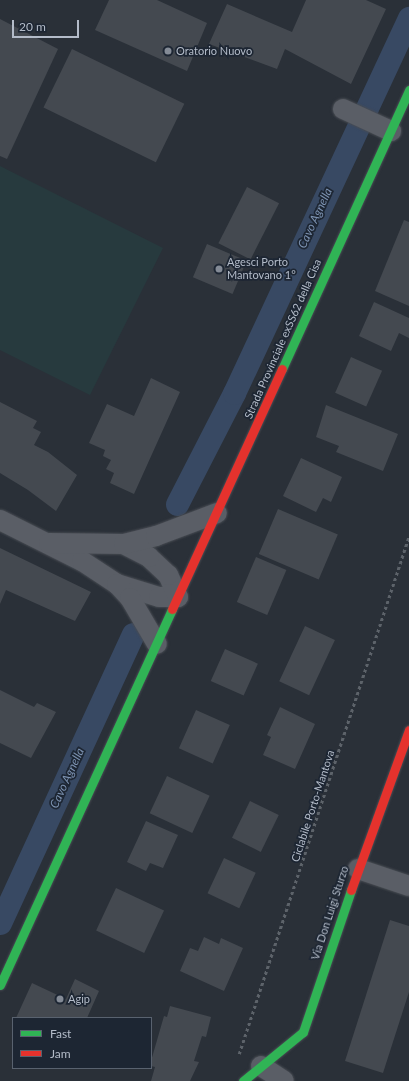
<!DOCTYPE html>
<html>
<head>
<meta charset="utf-8">
<style>
	body { margin:0 }
	#map { position:relative; width:409px; height:1081px; overflow:hidden; background:#2a3038; font-family:Lato,sans-serif }
	div>[style] { position:absolute }
	.green>* { inset:0; background:#273a3e }
	.canal>* { height:23px; margin:-11.5px; padding:0 11.5px; transform-origin:11.5px; border-radius:11.5px; background:#384963 }
	.building>* { inset:0; background:#444950; transform-origin:0 0 }
	.path>* { height:2.5px; margin-top:-1.25px; transform-origin:0; background:repeating-linear-gradient(90deg,#5d636a 0 3px,transparent 0 6px) }
	.roads { filter:drop-shadow(0 0 1px #484c53) drop-shadow(0 0 1px #484c53) }
	.street>* { height:20px; margin:-10px; padding:0 10px; transform-origin:10px; border-radius:10px; background:#5a5e66 }
	.fast>* { height:9px; margin:-4.5px; padding:0 4.5px; transform-origin:4.5px; border-radius:4.5px; background:#30b455 }
	.jam>* { height:9px; margin:-4.5px; padding:0 4.5px; transform-origin:4.5px; border-radius:4.5px; background:#e5322d }
	.dots>* { width:11px; height:11px; translate:-50% -50%; box-sizing:border-box; border:2px solid #1d2633; border-radius:50% }
	span { translate:-50% -50%; white-space:nowrap; text-align:center; line-height:1.15; -webkit-text-stroke:3.5px #1d2633; paint-order:stroke }
	.poi-label { font-size:11px; color:#b4bcc9 }
	.left { translate:0 -50%; text-align:left }
	.street-label { font-size:11px; color:#b4bcc9 }
	.water-label { font-size:12px; color:#7c92b1; font-style:italic }
	.legend { position:absolute; left:12px; top:1017px; width:140px; height:52px; box-sizing:border-box; background:#1d2633; border:1px solid #59626f; margin:0; padding:5px 7px; list-style:none; font-size:12px; color:#b4bcc9 }
	.legend li { display:flex; align-items:center; gap:8px; height:20px }
	.legend b { width:20px; border:1px solid #59626f }
	.scale { position:absolute; left:12px; top:20px; width:67px; height:18px; box-sizing:border-box; border:2px solid #b4bcc9; border-top:0; padding-left:5px; font-size:12px; line-height:14px; white-space:nowrap; color:#b4bcc9; -webkit-text-stroke:3px #1d2633; paint-order:stroke }
</style>
</head>
<body>
<div id="map">
	<div class="green">
		<i style="clip-path:polygon(0 166px,163px 248px,90px 395px,0 350px)"></i>
	</div>
	<div class="canal">
		<i style="left:177px;top:504px;width:125px;rotate:-62.8deg"></i>
		<i style="left:234px;top:393px;width:414px;rotate:-65deg"></i>
		<i style="left:0;top:923px;width:318px;rotate:-65.3deg"></i>
	</div>
	<div class="building">
		<i style="clip-path:polygon(109px 0,157px 0,207px 23px,187px 71px,95px 30px)"></i>
		<i style="clip-path:polygon(306px 0,366px 0,386px 9px,351px 84px,285px 49px,277px 69px,209px 44px,227px 4px,292px 32px)"></i>
		<i style="clip-path:polygon(0 19px,58px 49px,7px 159px,0 156px)"></i>
		<i style="left:72px;top:49px;width:125px;height:65px;rotate:26deg"></i>
		<i style="left:247px;top:187px;width:36px;height:63px;rotate:27deg"></i>
		<i style="clip-path:polygon(404px 220px,409px 222px,409px 306px,375px 291px)"></i>
		<i style="left:207px;top:244px;width:43px;height:36px;rotate:23deg"></i>
		<i style="clip-path:polygon(374px 302px,409px 318px,409px 338px,399px 333px,391px 351px,359px 336px)"></i>
		<i style="left:351px;top:357px;width:34px;height:39px;rotate:24deg"></i>
		<i style="clip-path:polygon(151px 378px,180px 392px,134px 494px,110px 483px,114px 473px,106px 469px,111px 460px,103px 456px,105px 450px,89px 443px,107px 404px,134px 416px)"></i>
		<i style="clip-path:polygon(0 402px,37px 421px,33px 428px,41px 432px,34px 445px,48px 452px,77px 475px,56px 511px,28px 490px,0 473px)"></i>
		<i style="clip-path:polygon(326px 405px,398px 434px,383px 471px,336px 452px,339px 446px,316px 437px)"></i>
		<i style="clip-path:polygon(301px 458px,342px 477px,331px 502px,323px 498px,316px 512px,283px 496px)"></i>
		<i style="left:278px;top:509px;width:65px;height:49px;rotate:23deg"></i>
		<i style="clip-path:polygon(0 548px,91px 592px,75px 621px,6px 590px,0 604px)"></i>
		<i style="left:256px;top:557px;width:33px;height:49px;rotate:23deg"></i>
		<i style="left:305px;top:626px;width:33px;height:61px;rotate:25deg"></i>
		<i style="left:225px;top:649px;width:36px;height:35px;rotate:24deg"></i>
		<i style="clip-path:polygon(0 690px,34px 707px,37px 703px,56px 712px,31px 758px,0 743px)"></i>
		<i style="clip-path:polygon(280px 707px,315px 724px,295px 769px,263px 755px,271px 737px,267px 735px)"></i>
		<i style="left:196px;top:710px;width:37px;height:42px;rotate:24deg"></i>
		<i style="left:167px;top:776px;width:47px;height:41px;rotate:25deg"></i>
		<i style="left:250px;top:801px;width:32px;height:41px;rotate:26deg"></i>
		<i style="clip-path:polygon(146px 821px,178px 835px,163px 868px,150px 863px,146px 871px,127px 862px)"></i>
		<i style="left:224px;top:858px;width:35px;height:39px;rotate:25deg"></i>
		<i style="left:116px;top:888px;width:53px;height:47px;rotate:25deg"></i>
		<i style="clip-path:polygon(390px 920px,409px 926px,409px 992px,383px 1073px,345px 1061px)"></i>
		<i style="clip-path:polygon(204px 937px,219px 944px,221px 938px,243px 948px,224px 991px,180px 971px,190px 948px,198px 951px)"></i>
		<i style="clip-path:polygon(75px 979px,99px 991px,87px 1018px,16px 1018px,32px 983px,66px 999px)"></i>
		<i style="clip-path:polygon(170px 1006px,211px 1017px,206px 1037px,202px 1036px,194px 1061px,199px 1062px,190px 1081px,151px 1081px,155px 1067px,151px 1066px,151px 1061px,164px 1016px,167px 1017px)"></i>
	</div>
	<div class="path">
		<i style="left:239px;top:1054px;width:545px;rotate:-71.83deg"></i>
	</div>
	<div class="roads">
		<div class="street">
			<i style="left:343px;top:109px;width:53px;rotate:24.6deg"></i>
			<i style="left:0;top:520px;width:92px;rotate:26.6deg"></i>
			<i style="left:82px;top:561px;width:42px;rotate:33.3deg"></i>
			<i style="left:117px;top:584px;width:44px;rotate:17.2deg"></i>
			<i style="left:159px;top:597px;width:19px"></i>
			<i style="left:178px;top:597px;width:24px;rotate:-114deg"></i>
			<i style="left:168px;top:575px;width:26px;rotate:-137deg"></i>
			<i style="left:149px;top:557px;width:28px;rotate:-153deg"></i>
			<i style="left:49px;top:543px;width:75px;rotate:0.8deg"></i>
			<i style="left:124px;top:544px;width:33px;rotate:-14deg"></i>
			<i style="left:156px;top:536px;width:65px;rotate:-20.7deg"></i>
			<i style="left:117px;top:584px;width:19px;rotate:47deg"></i>
			<i style="left:130px;top:598px;width:53px;rotate:59.6deg"></i>
			<i style="left:358px;top:869px;width:54px;rotate:18.4deg"></i>
			<i style="left:261px;top:1066px;width:27px;rotate:33deg"></i>
		</div>
		<div class="fast">
			<i style="left:282px;top:369px;width:307px;rotate:-65.5deg"></i>
			<i style="left:0;top:985px;width:413px;rotate:-65.4deg"></i>
			<i style="left:243px;top:1081px;width:77px;rotate:-39.2deg"></i>
			<i style="left:303px;top:1032px;width:150px;rotate:-71.3deg"></i>
		</div>
		<div class="jam">
			<i style="left:172px;top:609px;width:264px;rotate:-65.4deg"></i>
			<i style="left:351px;top:890px;width:170px;rotate:-70.1deg"></i>
		</div>
	</div>
	<div class="dots">
		<i style="left:168px;top:51px;background:#848b96"></i>
		<i style="left:219px;top:269px;background:#848b96"></i>
		<i style="left:60px;top:999px;background:#848b96"></i>
	</div>
	<div class="poi-label">
		<span class="left" style="left:176px;top:51px">Oratorio Nuovo</span>
		<span class="left" style="left:227px;top:269px">Agesci Porto<br>Mantovano 1°</span>
		<span class="left" style="left:68px;top:999px">Agip</span>
	</div>
	<div class="street-label">
		<span style="left:283px;top:339px;rotate:-66deg">Strada Provinciale exSS62 della Cisa</span>
		<span style="left:313px;top:806px;rotate:-72deg">Ciclabile Porto-Mantova</span>
		<span style="left:330px;top:913px;rotate:-72deg">Via Don Luigi Sturzo</span>
	</div>
	<div class="water-label">
		<span style="left:315px;top:218px;rotate:-65deg">Cavo Agnella</span>
		<span style="left:67px;top:778px;rotate:-65deg">Cavo Agnella</span>
	</div>
	<ul class="legend">
	<li><b style="height:5px;background:#30b455"></b>Fast</li>
	<li><b style="height:5px;background:#e5322d"></b>Jam</li>
	</ul>
	<div class="scale">20 m</div>
</div>
</body>
</html>
